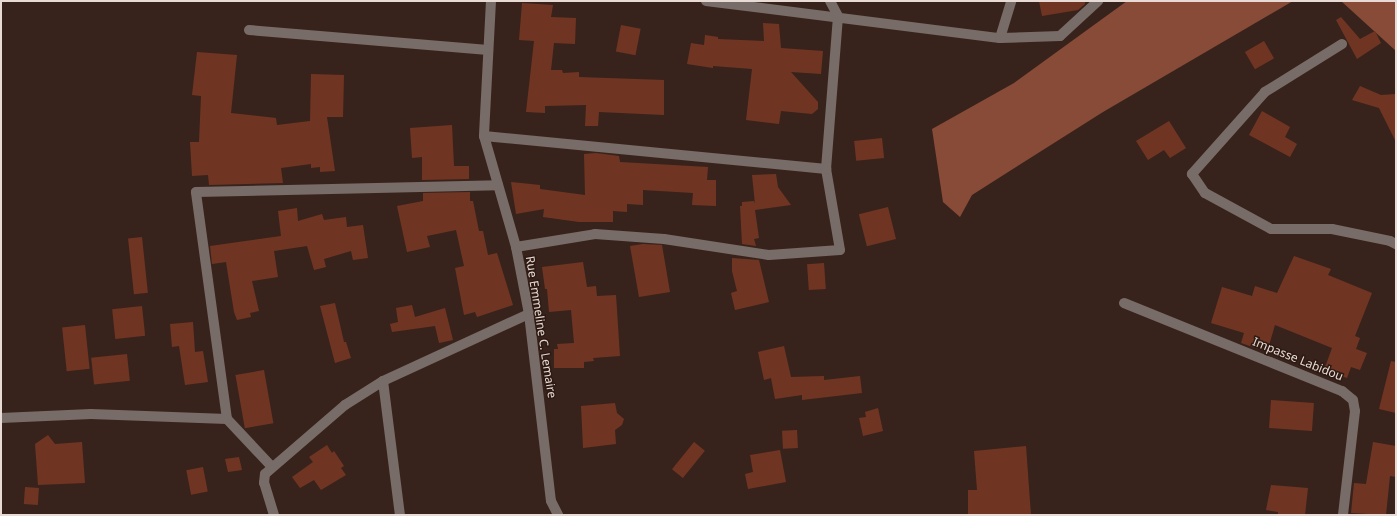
<!DOCTYPE html>
<html>
<head>
<meta charset="utf-8">
<style>
	body { margin:0 }
	#map { position:relative; width:1397px; height:516px; overflow:hidden; background:#38231c; font-family:"Noto Sans",sans-serif }
	div>[style] { position:absolute }
	.forest>* { inset:0; background:#884b37 }
	.building>* { inset:0; background:#703522; transform-origin:0 0 }
	.minor>* { height:10px; margin:-5px; padding:0 5px; transform-origin:5px; border-radius:5px; background:#786c68 }
	span { translate:-50% -50%; white-space:nowrap; text-align:center; line-height:1.15; -webkit-text-stroke:3px #2d1a13; paint-order:stroke }
	.street-label { font-size:12px; color:#e8dad5 }
	.frame { position:absolute; inset:0; border:2px solid #e8dad5; pointer-events:none }
</style>
</head>
<body>
<div id="map">
	<div class="forest">
		<i style="clip-path:polygon(1127px 1px,1293px 1px,1103px 112px,972px 195px,960px 217px,943px 202px,932px 129px,1014px 83px)"></i>
		<i style="clip-path:polygon(1341px 1px,1396px 1px,1396px 51px)"></i>
	</div>
	<div class="building">
		<i style="clip-path:polygon(1039px 1px,1085px 1px,1085px 4px,1078px 10px,1042px 16px)"></i>
		<i style="clip-path:polygon(522px 3px,553px 5px,551px 17px,576px 18px,575px 44px,554px 43px,551px 70px,562px 70px,563px 73px,579px 72px,579px 77px,664px 80px,664px 115px,599px 112px,598px 126px,585px 126px,586px 105px,545px 106px,545px 113px,526px 112px,534px 41px,519px 40px)"></i>
		<i style="clip-path:polygon(1341px 17px,1360px 39px,1375px 31px,1381px 43px,1357px 59px,1336px 20px)"></i>
		<i style="clip-path:polygon(763px 23px,779px 24px,781px 48px,823px 51px,821px 74px,791px 72px,818px 102px,818px 109px,812px 114px,781px 111px,779px 124px,746px 120px,752px 69px,713px 66px,713px 68px,687px 64px,691px 43px,704px 45px,705px 35px,718px 37px,718px 39px,764px 41px)"></i>
		<i style="left:621px;top:25px;width:20px;height:27px;rotate:11deg"></i>
		<i style="left:1264px;top:41px;width:20px;height:22px;rotate:60deg"></i>
		<i style="clip-path:polygon(197px 52px,237px 55px,231px 113px,276px 118px,277px 125px,310px 121px,311px 74px,344px 75px,343px 117px,327px 117px,335px 171px,320px 172px,320px 167px,311px 168px,311px 164px,281px 168px,283px 183px,209px 185px,208px 175px,192px 176px,190px 142px,199px 142px,201px 96px,192px 95px)"></i>
		<i style="clip-path:polygon(1360px 86px,1381px 95px,1396px 94px,1396px 142px,1379px 108px,1352px 100px)"></i>
		<i style="clip-path:polygon(1262px 111px,1290px 127px,1285px 137px,1297px 144px,1290px 157px,1249px 135px)"></i>
		<i style="clip-path:polygon(1169px 121px,1186px 148px,1170px 158px,1164px 150px,1148px 160px,1136px 141px)"></i>
		<i style="clip-path:polygon(452px 125px,454px 166px,469px 166px,469px 179px,422px 180px,422px 157px,412px 158px,410px 128px)"></i>
		<i style="left:882px;top:138px;width:20px;height:28px;rotate:84deg"></i>
		<i style="clip-path:polygon(596px 153px,619px 156px,620px 162px,708px 167px,707px 180px,716px 180px,716px 206px,692px 205px,693px 193px,643px 190px,643px 205px,627px 204px,627px 212px,613px 211px,613px 222px,579px 222px,543px 217px,544px 209px,516px 214px,511px 182px,540px 185px,540px 189px,585px 195px,584px 154px)"></i>
		<i style="clip-path:polygon(776px 174px,778px 187px,791px 205px,755px 210px,759px 238px,754px 239px,756px 246px,742px 244px,740px 206px,742px 206px,742px 202px,754px 201px,755px 204px,752px 175px)"></i>
		<i style="clip-path:polygon(470px 192px,470px 201px,473px 201px,479px 231px,483px 231px,488px 255px,497px 253px,513px 305px,477px 317px,475px 312px,464px 315px,455px 268px,464px 266px,456px 230px,427px 236px,430px 247px,407px 252px,397px 206px,423px 201px,423px 193px)"></i>
		<i style="left:888px;top:207px;width:33px;height:30px;rotate:76deg"></i>
		<i style="clip-path:polygon(297px 208px,298px 221px,322px 214px,324px 220px,346px 217px,347px 227px,363px 225px,368px 258px,353px 260px,351px 251px,324px 259px,326px 267px,314px 270px,307px 246px,274px 251px,278px 277px,252px 281px,259px 311px,250px 313px,251px 317px,237px 320px,234px 312px,226px 262px,212px 264px,210px 246px,281px 236px,278px 211px)"></i>
		<i style="left:142px;top:237px;width:56px;height:14px;rotate:84deg"></i>
		<i style="clip-path:polygon(643px 244px,662px 245px,670px 292px,639px 297px,630px 246px)"></i>
		<i style="clip-path:polygon(1294px 256px,1331px 269px,1328px 275px,1372px 293px,1355px 336px,1360px 338px,1356px 349px,1367px 353px,1360px 370px,1351px 367px,1347px 378px,1324px 370px,1332px 348px,1275px 325px,1267px 352px,1241px 343px,1244px 333px,1211px 323px,1222px 287px,1252px 296px,1255px 286px,1277px 293px)"></i>
		<i style="clip-path:polygon(732px 258px,759px 260px,769px 302px,735px 310px,731px 293px,737px 291px,732px 271px)"></i>
		<i style="clip-path:polygon(583px 262px,587px 287px,596px 286px,597px 296px,616px 295px,620px 356px,593px 358px,594px 361px,584px 362px,584px 368px,554px 368px,554px 349px,558px 349px,557px 344px,574px 343px,571px 310px,549px 312px,547px 289px,545px 289px,542px 267px)"></i>
		<i style="left:824px;top:263px;width:26px;height:17px;rotate:86deg"></i>
		<i style="clip-path:polygon(335px 303px,344px 342px,346px 342px,351px 358px,335px 363px,320px 306px)"></i>
		<i style="clip-path:polygon(412px 305px,415px 317px,445px 308px,453px 340px,439px 343px,435px 326px,392px 332px,390px 324px,398px 322px,396px 308px)"></i>
		<i style="left:142px;top:306px;width:30px;height:30px;rotate:84deg"></i>
		<i style="clip-path:polygon(193px 322px,195px 352px,203px 351px,208px 382px,185px 385px,179px 346px,172px 347px,170px 324px)"></i>
		<i style="left:85px;top:325px;width:44px;height:23px;rotate:84deg"></i>
		<i style="clip-path:polygon(784px 346px,791px 377px,824px 376px,824px 380px,860px 376px,862px 393px,802px 400px,802px 395px,775px 399px,771px 378px,764px 380px,758px 352px)"></i>
		<i style="left:127px;top:354px;width:27px;height:36px;rotate:84deg"></i>
		<i style="clip-path:polygon(1391px 361px,1396px 362px,1396px 413px,1379px 409px)"></i>
		<i style="left:264px;top:370px;width:54px;height:29px;rotate:80deg"></i>
		<i style="left:1271px;top:400px;width:43px;height:28px;rotate:4deg"></i>
		<i style="clip-path:polygon(615px 403px,617px 413px,624px 419px,622px 425px,615px 430px,616px 444px,583px 448px,581px 406px)"></i>
		<i style="clip-path:polygon(878px 408px,883px 431px,863px 436px,859px 418px,866px 417px,865px 412px)"></i>
		<i style="left:797px;top:430px;width:18px;height:15px;rotate:87deg"></i>
		<i style="clip-path:polygon(48px 435px,55px 444px,82px 442px,85px 483px,38px 485px,35px 444px)"></i>
		<i style="left:694px;top:442px;width:14px;height:35px;rotate:39deg"></i>
		<i style="clip-path:polygon(1373px 442px,1396px 446px,1396px 477px,1390px 476px,1386px 515px,1351px 513px,1354px 483px,1366px 484px)"></i>
		<i style="clip-path:polygon(327px 445px,332px 453px,334px 451px,344px 466px,341px 468px,346px 475px,321px 490px,314px 480px,300px 488px,292px 477px,313px 462px,309px 457px)"></i>
		<i style="clip-path:polygon(1026px 446px,1031px 515px,968px 515px,968px 490px,977px 490px,974px 451px)"></i>
		<i style="clip-path:polygon(780px 450px,786px 482px,748px 489px,745px 474px,753px 472px,750px 455px)"></i>
		<i style="clip-path:polygon(239px 457px,242px 470px,228px 472px,225px 459px)"></i>
		<i style="left:203px;top:467px;width:25px;height:17px;rotate:79deg"></i>
		<i style="clip-path:polygon(1271px 485px,1308px 488px,1305px 515px,1278px 515px,1278px 512px,1266px 510px)"></i>
		<i style="left:25px;top:487px;width:14px;height:17px;rotate:4deg"></i>
	</div>
	<div class="minor">
		<i style="left:491px;top:1px;width:135px;rotate:93deg"></i>
		<i style="left:484px;top:136px;width:116px;rotate:73.9deg"></i>
		<i style="left:516px;top:247px;width:68px;rotate:79deg"></i>
		<i style="left:529px;top:314px;width:188px;rotate:83.3deg"></i>
		<i style="left:551px;top:501px;width:16px;rotate:63deg"></i>
		<i style="left:706px;top:1px;width:296px;rotate:7.2deg"></i>
		<i style="left:1000px;top:38px;width:39px;rotate:-73deg"></i>
		<i style="left:249px;top:30px;width:240px;rotate:4.8deg"></i>
		<i style="left:1000px;top:38px;width:60px;rotate:-1.9deg"></i>
		<i style="left:1060px;top:36px;width:52px;rotate:-42.6deg"></i>
		<i style="left:1342px;top:44px;width:91px;rotate:148.1deg"></i>
		<i style="left:1265px;top:92px;width:110px;rotate:131.7deg"></i>
		<i style="left:1192px;top:174px;width:23px;rotate:56deg"></i>
		<i style="left:1205px;top:193px;width:75px;rotate:28.6deg"></i>
		<i style="left:1271px;top:229px;width:61px"></i>
		<i style="left:1332px;top:229px;width:59px;rotate:11.7deg"></i>
		<i style="left:1390px;top:241px;width:7px;rotate:27deg"></i>
		<i style="left:484px;top:136px;width:344px;rotate:5.5deg"></i>
		<i style="left:516px;top:247px;width:80px;rotate:-9.3deg"></i>
		<i style="left:595px;top:234px;width:69px;rotate:4.1deg"></i>
		<i style="left:664px;top:239px;width:106px;rotate:8.7deg"></i>
		<i style="left:769px;top:255px;width:71px;rotate:-4deg"></i>
		<i style="left:840px;top:250px;width:82px;rotate:-99.8deg"></i>
		<i style="left:826px;top:169px;width:153px;rotate:-85.5deg"></i>
		<i style="left:838px;top:16px;width:17px;rotate:-118deg"></i>
		<i style="left:1124px;top:303px;width:235px;rotate:22deg"></i>
		<i style="left:1342px;top:391px;width:14px;rotate:39deg"></i>
		<i style="left:1353px;top:400px;width:11px;rotate:80deg"></i>
		<i style="left:1355px;top:411px;width:105px;rotate:96.6deg"></i>
		<i style="left:383px;top:381px;width:135px;rotate:82.8deg"></i>
		<i style="left:1px;top:418px;width:90px;rotate:-2.5deg"></i>
		<i style="left:91px;top:414px;width:136px;rotate:2.1deg"></i>
		<i style="left:227px;top:419px;width:66px;rotate:46.8deg"></i>
		<i style="left:227px;top:419px;width:229px;rotate:-97.8deg"></i>
		<i style="left:196px;top:192px;width:302px;rotate:-1.3deg"></i>
		<i style="left:274px;top:515px;width:34px;rotate:-107deg"></i>
		<i style="left:264px;top:483px;width:9px;rotate:-84deg"></i>
		<i style="left:265px;top:474px;width:106px;rotate:-40.8deg"></i>
		<i style="left:345px;top:405px;width:45px;rotate:-32.3deg"></i>
		<i style="left:383px;top:381px;width:161px;rotate:-24.7deg"></i>
	</div>
	<div class="street-label">
		<span style="left:541px;top:327px;rotate:81deg">Rue Emmeline C. Lemaire</span>
		<span style="left:1298px;top:359px;rotate:22deg">Impasse Labidou</span>
	</div>
	<div class="frame"></div>
</div>
</body>
</html>
